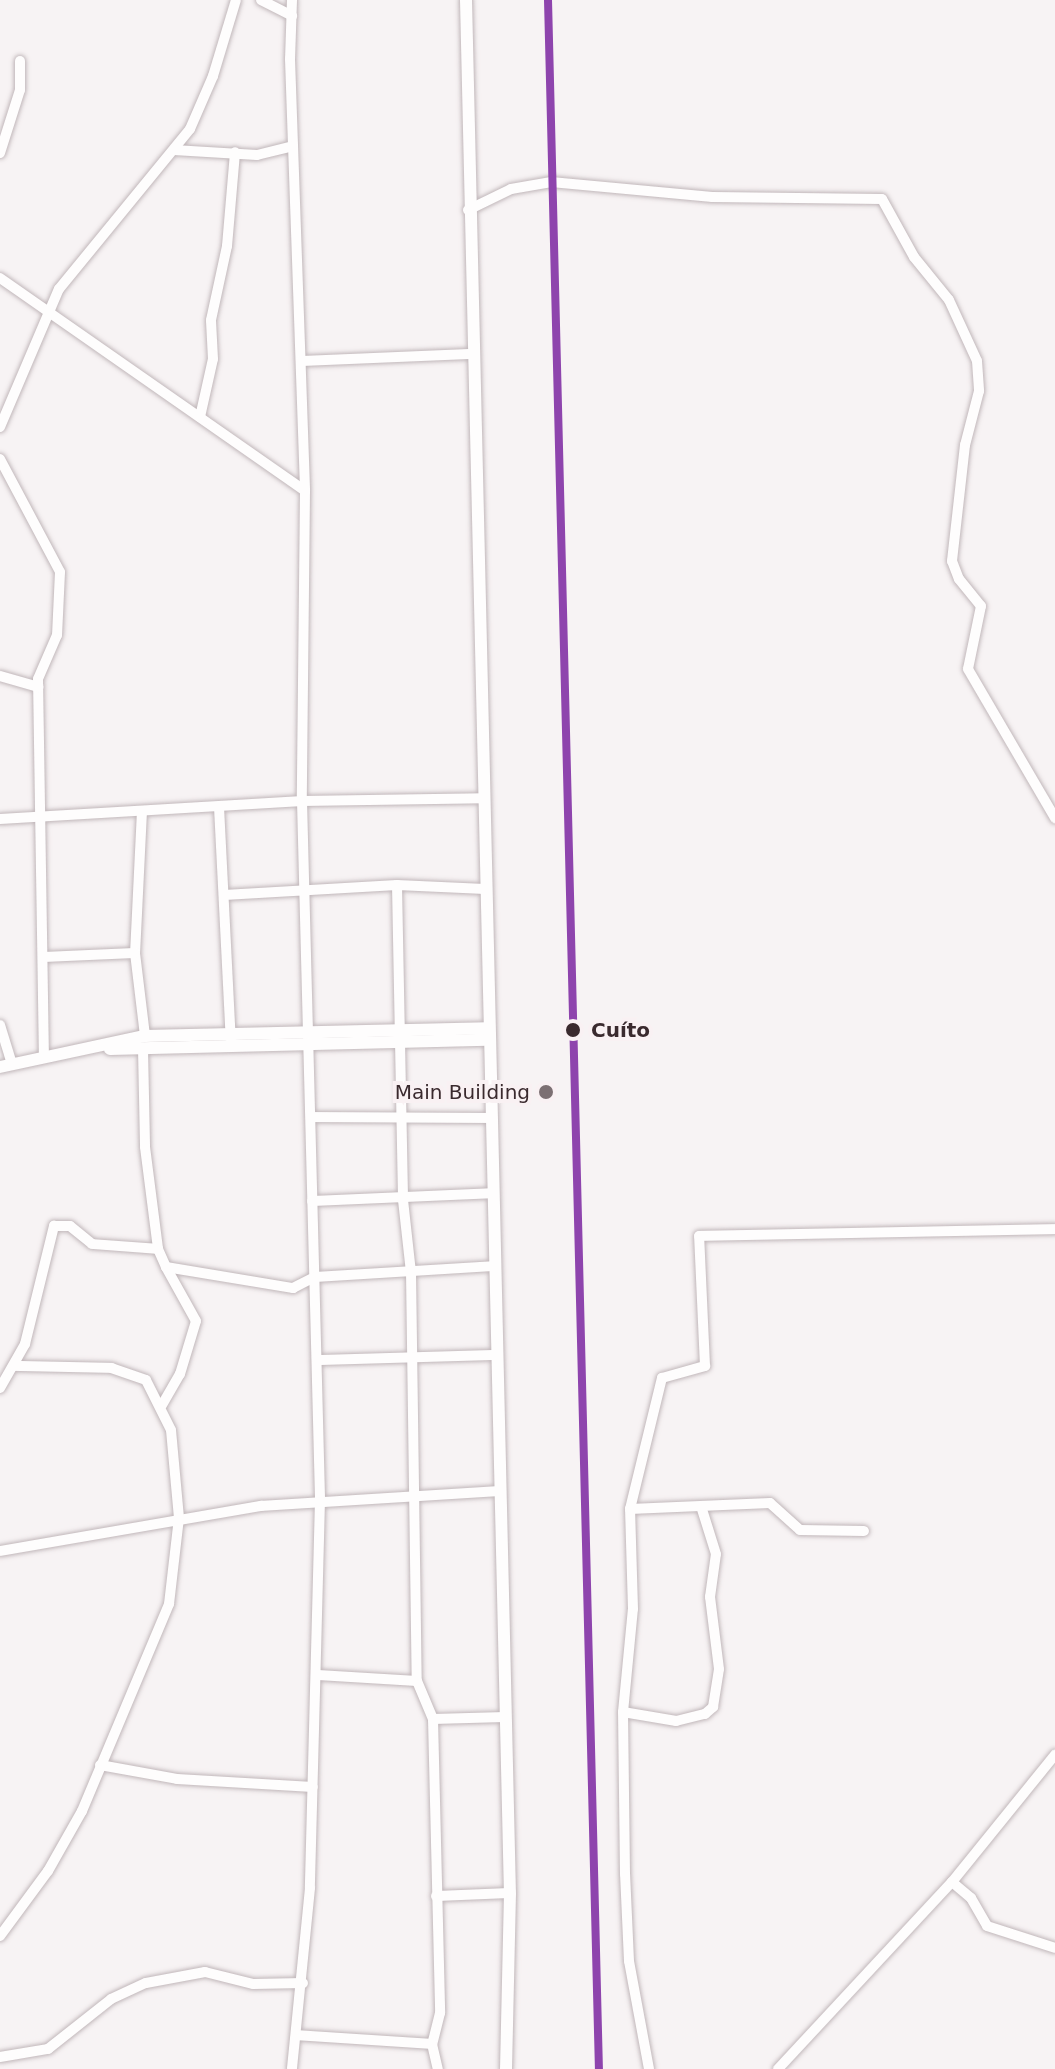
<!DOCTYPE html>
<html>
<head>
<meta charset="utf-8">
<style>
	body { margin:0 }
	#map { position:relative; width:1055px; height:2069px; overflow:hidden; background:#f7f3f4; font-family:"DejaVu Sans",sans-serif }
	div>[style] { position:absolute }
	.roads { filter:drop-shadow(0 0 2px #c1b7ba) drop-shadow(0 0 2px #c1b7ba) }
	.minor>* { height:10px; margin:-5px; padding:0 5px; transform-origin:5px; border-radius:5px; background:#fefdfd }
	.major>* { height:12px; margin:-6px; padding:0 6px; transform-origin:6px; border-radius:6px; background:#fefdfd }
	.rail-1>* { height:8px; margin:-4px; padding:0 4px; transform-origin:4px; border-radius:4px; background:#8e44ad }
	.dots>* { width:22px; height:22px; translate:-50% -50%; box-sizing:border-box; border:4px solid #f9f1f3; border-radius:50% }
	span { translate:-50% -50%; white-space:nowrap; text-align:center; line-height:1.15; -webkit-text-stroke:8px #f9f1f3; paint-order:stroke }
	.stop-label { font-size:20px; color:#3a2a2e; font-weight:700 }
	.left { translate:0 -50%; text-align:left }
	.poi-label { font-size:20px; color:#3a2a2e }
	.right { translate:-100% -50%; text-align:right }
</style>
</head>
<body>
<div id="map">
	<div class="roads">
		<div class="minor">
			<i style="left:261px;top:0;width:35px;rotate:27deg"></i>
			<i style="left:292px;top:0;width:59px;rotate:91.9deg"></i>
			<i style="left:290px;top:59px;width:432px;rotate:88deg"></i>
			<i style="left:305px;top:491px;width:310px;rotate:90.6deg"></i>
			<i style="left:302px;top:801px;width:699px;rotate:88.52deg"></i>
			<i style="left:320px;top:1500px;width:388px;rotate:91.5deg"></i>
			<i style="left:310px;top:1888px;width:182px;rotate:95.7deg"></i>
			<i style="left:174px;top:150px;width:83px;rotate:3.4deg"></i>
			<i style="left:257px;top:155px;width:36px;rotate:-14deg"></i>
			<i style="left:0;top:153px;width:66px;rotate:-72.4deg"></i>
			<i style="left:20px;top:90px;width:29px;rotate:-90deg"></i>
			<i style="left:468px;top:210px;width:48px;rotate:-26deg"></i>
			<i style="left:511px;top:189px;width:41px;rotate:-9.9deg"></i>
			<i style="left:551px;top:182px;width:162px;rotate:5.3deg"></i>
			<i style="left:712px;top:197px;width:170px;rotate:0.7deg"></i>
			<i style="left:882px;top:199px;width:66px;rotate:61.1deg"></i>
			<i style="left:914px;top:257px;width:55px;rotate:50.9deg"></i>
			<i style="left:949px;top:300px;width:67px;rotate:65.3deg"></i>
			<i style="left:977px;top:361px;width:30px;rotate:86deg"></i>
			<i style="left:979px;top:391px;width:56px;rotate:104.5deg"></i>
			<i style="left:965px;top:445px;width:117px;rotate:96.4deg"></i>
			<i style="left:952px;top:561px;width:19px;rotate:69deg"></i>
			<i style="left:959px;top:579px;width:35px;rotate:51deg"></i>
			<i style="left:981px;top:606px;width:64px;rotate:101.7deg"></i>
			<i style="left:968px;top:669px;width:173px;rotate:59.7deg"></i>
			<i style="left:0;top:278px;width:372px;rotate:34.9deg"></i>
			<i style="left:301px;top:361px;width:169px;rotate:-2.4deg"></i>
			<i style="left:200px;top:417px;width:59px;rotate:-77.4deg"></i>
			<i style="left:213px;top:359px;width:39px;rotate:-93deg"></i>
			<i style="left:211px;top:320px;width:76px;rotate:-77.8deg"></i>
			<i style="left:227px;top:246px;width:94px;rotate:-85.1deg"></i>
			<i style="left:0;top:427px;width:150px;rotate:-66.9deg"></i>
			<i style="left:59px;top:289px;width:207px;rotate:-50.7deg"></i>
			<i style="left:190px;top:129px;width:58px;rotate:-66.5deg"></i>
			<i style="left:213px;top:76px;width:79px;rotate:-73.2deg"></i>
			<i style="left:0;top:459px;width:128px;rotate:62deg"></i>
			<i style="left:60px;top:572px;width:63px;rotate:92.7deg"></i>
			<i style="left:57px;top:635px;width:48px;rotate:113.4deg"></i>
			<i style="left:38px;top:679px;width:379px;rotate:89.1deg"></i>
			<i style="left:0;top:676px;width:40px;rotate:16deg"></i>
			<i style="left:219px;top:807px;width:233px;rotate:87.1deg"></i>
			<i style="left:142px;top:811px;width:142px;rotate:92.8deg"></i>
			<i style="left:135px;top:953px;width:84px;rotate:83.1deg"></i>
			<i style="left:0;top:819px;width:303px;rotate:-3.4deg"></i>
			<i style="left:302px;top:801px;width:182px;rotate:-0.9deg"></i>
			<i style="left:397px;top:885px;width:315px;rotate:88.9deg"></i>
			<i style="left:403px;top:1200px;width:72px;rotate:83.7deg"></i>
			<i style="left:411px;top:1272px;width:409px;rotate:89.2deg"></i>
			<i style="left:417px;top:1681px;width:41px;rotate:67.2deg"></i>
			<i style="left:433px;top:1719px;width:294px;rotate:88.6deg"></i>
			<i style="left:440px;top:2013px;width:32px;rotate:104deg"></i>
			<i style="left:432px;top:2044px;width:26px;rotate:77deg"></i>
			<i style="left:224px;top:895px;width:173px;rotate:-3.3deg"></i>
			<i style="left:397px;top:885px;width:88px;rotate:2.6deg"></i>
			<i style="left:43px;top:957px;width:92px;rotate:-2.5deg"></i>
			<i style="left:0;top:1025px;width:41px;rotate:72.9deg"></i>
			<i style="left:143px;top:1049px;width:98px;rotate:88.8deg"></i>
			<i style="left:145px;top:1147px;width:103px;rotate:82.7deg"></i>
			<i style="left:158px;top:1249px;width:20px;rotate:66deg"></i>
			<i style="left:166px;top:1267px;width:129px;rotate:9.4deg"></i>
			<i style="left:293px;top:1288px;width:25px;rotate:-27deg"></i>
			<i style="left:315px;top:1277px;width:178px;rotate:-3.5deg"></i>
			<i style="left:311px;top:1117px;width:178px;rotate:0.3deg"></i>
			<i style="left:312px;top:1201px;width:180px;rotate:-2.5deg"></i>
			<i style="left:317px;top:1360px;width:179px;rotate:-1.6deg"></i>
			<i style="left:0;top:1388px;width:51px;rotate:-60.4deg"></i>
			<i style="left:25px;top:1344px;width:122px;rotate:-76.2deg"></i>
			<i style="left:54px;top:1226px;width:16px"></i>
			<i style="left:70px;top:1226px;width:28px;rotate:39deg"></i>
			<i style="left:92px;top:1244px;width:66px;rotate:4.3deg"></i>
			<i style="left:162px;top:1405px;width:36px;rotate:-60deg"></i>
			<i style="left:180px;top:1374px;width:55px;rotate:-73.2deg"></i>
			<i style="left:196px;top:1321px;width:62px;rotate:-119.1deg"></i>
			<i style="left:630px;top:1509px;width:140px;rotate:-2.5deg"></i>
			<i style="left:770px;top:1503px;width:40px;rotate:42deg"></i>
			<i style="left:800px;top:1530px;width:64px;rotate:0.9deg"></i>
			<i style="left:0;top:1551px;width:265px;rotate:-9.8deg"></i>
			<i style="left:261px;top:1506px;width:238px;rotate:-3.6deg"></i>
			<i style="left:318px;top:1675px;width:99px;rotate:3.5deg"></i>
			<i style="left:623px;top:1712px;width:54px;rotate:9.6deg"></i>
			<i style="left:676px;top:1721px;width:30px;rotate:-14deg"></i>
			<i style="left:705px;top:1714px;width:11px;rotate:-41deg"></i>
			<i style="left:713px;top:1707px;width:38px;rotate:-81deg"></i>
			<i style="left:719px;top:1669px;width:73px;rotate:-97.1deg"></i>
			<i style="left:710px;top:1597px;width:43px;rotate:-82.1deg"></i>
			<i style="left:716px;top:1554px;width:50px;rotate:-107.4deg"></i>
			<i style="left:433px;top:1719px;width:72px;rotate:-1.6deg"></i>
			<i style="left:100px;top:1765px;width:78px;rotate:10.3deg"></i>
			<i style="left:177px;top:1779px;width:136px;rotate:3.4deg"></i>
			<i style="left:952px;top:1882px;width:25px;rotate:40deg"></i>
			<i style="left:971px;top:1898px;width:32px;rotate:60deg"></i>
			<i style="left:987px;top:1926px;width:71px;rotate:17.9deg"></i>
			<i style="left:436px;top:1896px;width:74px;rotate:-2.3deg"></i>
			<i style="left:0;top:1936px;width:81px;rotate:-53.6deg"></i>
			<i style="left:48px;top:1871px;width:69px;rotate:-60.5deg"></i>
			<i style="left:82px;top:1811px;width:225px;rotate:-67.2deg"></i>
			<i style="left:169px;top:1604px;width:87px;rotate:-83.4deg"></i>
			<i style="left:179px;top:1518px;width:88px;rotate:-95.2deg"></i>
			<i style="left:171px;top:1430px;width:56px;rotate:-116.6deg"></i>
			<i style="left:146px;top:1380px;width:36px;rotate:-161deg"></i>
			<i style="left:112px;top:1368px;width:98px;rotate:-178.8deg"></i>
			<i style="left:296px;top:2035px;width:136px;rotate:3.8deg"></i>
			<i style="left:0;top:2057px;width:49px;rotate:-9.5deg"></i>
			<i style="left:48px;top:2049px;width:80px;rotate:-38.4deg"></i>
			<i style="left:111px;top:1999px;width:38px;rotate:-25deg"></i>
			<i style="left:146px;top:1983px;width:60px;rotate:-10.6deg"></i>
			<i style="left:205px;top:1972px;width:49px;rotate:14deg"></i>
			<i style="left:253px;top:1984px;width:50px;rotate:-1.1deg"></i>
			<i style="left:649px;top:2069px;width:110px;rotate:-100.5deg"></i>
			<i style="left:629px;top:1961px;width:87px;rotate:-92.6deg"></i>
			<i style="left:625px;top:1874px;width:162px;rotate:-90.7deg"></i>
			<i style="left:623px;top:1712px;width:103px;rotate:-84.5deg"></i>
			<i style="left:633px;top:1609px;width:100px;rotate:-91.7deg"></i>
			<i style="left:630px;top:1509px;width:135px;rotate:-76.3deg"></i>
			<i style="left:662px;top:1378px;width:45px;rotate:-15.6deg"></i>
			<i style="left:705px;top:1366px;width:130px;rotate:-92.6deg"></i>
			<i style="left:699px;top:1236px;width:356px;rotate:-1.1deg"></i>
			<i style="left:778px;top:2069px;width:255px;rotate:-47.1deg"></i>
			<i style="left:952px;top:1882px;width:164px;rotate:-51deg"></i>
		</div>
		<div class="major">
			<i style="left:466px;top:0;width:1894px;rotate:88.67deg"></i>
			<i style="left:510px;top:1893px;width:176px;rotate:91.3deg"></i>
			<i style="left:110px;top:1049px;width:377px;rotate:-1.4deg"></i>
			<i style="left:0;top:1067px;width:148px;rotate:-12.1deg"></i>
			<i style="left:145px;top:1036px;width:342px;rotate:-1.3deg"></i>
		</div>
	</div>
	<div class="rail-1">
		<i style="left:548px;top:0;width:2070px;rotate:88.59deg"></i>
	</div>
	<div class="dots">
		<i style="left:573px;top:1030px;background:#3a2a2e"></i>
		<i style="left:546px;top:1092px;background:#7c7073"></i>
	</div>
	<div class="stop-label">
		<span class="left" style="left:591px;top:1030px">Cuíto</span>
	</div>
	<div class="poi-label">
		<span class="right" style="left:530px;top:1092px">Main Building</span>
	</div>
</div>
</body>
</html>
